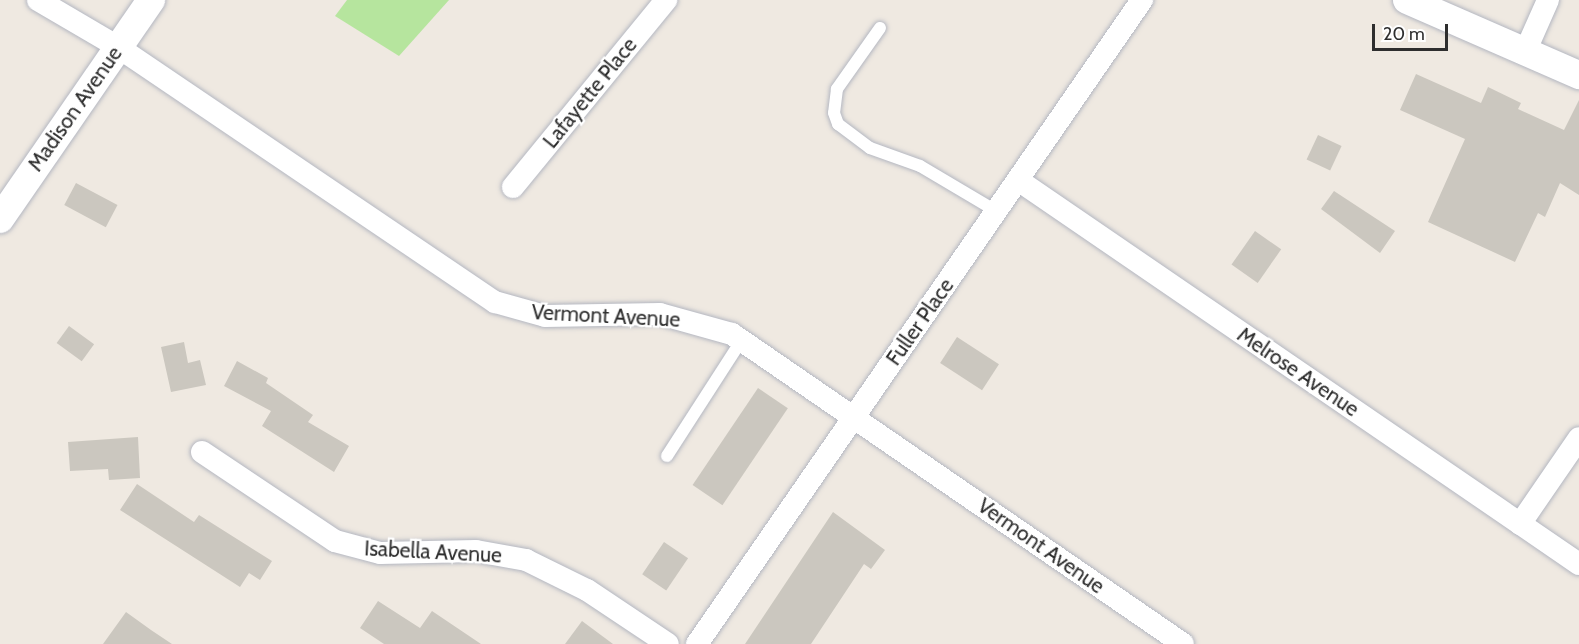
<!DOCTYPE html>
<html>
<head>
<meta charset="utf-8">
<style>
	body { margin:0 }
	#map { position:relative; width:1579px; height:644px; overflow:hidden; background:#efe9e1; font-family:Cabin,sans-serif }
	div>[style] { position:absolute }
	.green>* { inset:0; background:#b6e59e }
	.building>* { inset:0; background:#cbc7bf; transform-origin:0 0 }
	.roads { filter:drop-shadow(0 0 2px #b4b7c1) drop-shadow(0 0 2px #b4b7c1) }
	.service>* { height:12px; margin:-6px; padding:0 6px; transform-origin:6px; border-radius:6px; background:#fff }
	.minor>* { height:22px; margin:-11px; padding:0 11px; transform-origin:11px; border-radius:11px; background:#fff }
	.tertiary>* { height:28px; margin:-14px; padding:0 14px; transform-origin:14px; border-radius:14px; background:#fff }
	span { translate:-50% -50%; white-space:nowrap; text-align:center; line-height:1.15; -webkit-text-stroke:4.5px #fff; paint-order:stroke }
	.street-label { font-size:21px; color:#2e2e2e }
	.scale { position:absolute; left:1372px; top:24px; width:76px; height:27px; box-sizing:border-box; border:3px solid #2e2e2e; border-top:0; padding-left:8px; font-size:18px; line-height:21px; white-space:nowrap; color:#2e2e2e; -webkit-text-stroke:4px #fff; paint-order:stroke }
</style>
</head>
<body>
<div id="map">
	<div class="green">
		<i style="clip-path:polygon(347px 0,449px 0,399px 56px,335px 16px)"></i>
	</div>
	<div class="building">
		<i style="clip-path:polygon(1416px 74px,1481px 103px,1488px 87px,1521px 103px,1518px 109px,1564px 130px,1579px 100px,1579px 195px,1560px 183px,1545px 217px,1538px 213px,1515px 262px,1428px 222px,1465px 139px,1400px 110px)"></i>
		<i style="left:1318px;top:135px;width:26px;height:27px;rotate:25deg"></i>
		<i style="left:76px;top:183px;width:47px;height:25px;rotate:28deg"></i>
		<i style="clip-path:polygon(1334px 191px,1395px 231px,1380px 253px,1321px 209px)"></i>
		<i style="left:1255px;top:231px;width:32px;height:41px;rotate:35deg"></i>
		<i style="left:69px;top:326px;width:31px;height:21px;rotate:36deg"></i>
		<i style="left:957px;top:337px;width:50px;height:31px;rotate:33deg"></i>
		<i style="clip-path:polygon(184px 342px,188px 363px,200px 360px,206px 385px,171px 392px,161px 347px)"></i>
		<i style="clip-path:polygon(237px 361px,268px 378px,266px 383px,313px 415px,308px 422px,349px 446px,334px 472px,262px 426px,271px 411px,224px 386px)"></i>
		<i style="left:758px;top:388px;width:36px;height:117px;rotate:34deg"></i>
		<i style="clip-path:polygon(138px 437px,140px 478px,109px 480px,108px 469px,70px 471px,68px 442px)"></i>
		<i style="clip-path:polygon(137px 484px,194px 522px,199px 515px,272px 561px,260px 580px,249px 573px,240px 587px,120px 510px)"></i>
		<i style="clip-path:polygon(833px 512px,885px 550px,871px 569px,864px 564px,811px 644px,745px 644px)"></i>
		<i style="left:664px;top:542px;width:29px;height:39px;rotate:34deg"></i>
		<i style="clip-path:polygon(378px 601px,420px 628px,432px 611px,481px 644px,384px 644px,360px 628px)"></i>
		<i style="clip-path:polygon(126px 612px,151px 630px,172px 644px,103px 644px)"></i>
		<i style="clip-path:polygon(582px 621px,613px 644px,565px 644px)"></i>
	</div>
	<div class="roads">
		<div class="service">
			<i style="left:880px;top:28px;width:75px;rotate:125.2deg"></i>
			<i style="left:837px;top:89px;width:24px;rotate:97deg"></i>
			<i style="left:834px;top:113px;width:12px;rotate:70deg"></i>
			<i style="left:838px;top:124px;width:40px;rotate:37deg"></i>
			<i style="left:870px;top:148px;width:53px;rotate:19.8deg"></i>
			<i style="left:920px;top:166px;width:88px;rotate:30.6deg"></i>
			<i style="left:667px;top:456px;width:137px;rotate:-57.2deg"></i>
		</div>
		<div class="minor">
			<i style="left:38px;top:0;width:93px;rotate:30.4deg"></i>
			<i style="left:118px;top:47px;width:455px;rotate:34.1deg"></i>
			<i style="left:495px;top:302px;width:52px;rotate:15.6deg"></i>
			<i style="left:545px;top:316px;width:115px;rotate:-1deg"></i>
			<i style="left:660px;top:314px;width:75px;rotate:15.5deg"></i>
			<i style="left:732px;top:334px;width:547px;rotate:34.5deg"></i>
			<i style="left:1525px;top:52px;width:57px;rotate:-66.1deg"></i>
			<i style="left:1018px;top:180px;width:680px;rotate:34.39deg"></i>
			<i style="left:513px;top:187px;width:242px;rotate:-50.7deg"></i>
			<i style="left:202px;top:452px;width:160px;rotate:33.8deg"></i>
			<i style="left:335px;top:541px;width:47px;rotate:14.9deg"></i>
			<i style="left:380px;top:553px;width:96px;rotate:-1.2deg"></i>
			<i style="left:476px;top:551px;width:51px;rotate:10.2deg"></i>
			<i style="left:526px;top:560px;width:68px;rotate:26.2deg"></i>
			<i style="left:587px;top:590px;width:97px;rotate:33.7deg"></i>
			<i style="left:1520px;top:524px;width:104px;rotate:-55.5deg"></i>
			<i style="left:697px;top:644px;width:783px;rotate:-55.36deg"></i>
		</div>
		<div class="tertiary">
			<i style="left:1407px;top:0;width:188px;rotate:23.6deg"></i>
			<i style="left:0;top:219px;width:266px;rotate:-55.4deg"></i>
		</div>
	</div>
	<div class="street-label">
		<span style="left:590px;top:93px;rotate:-51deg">Lafayette Place</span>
		<span style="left:75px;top:109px;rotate:-55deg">Madison Avenue</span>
		<span style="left:606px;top:316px;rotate:3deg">Vermont Avenue</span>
		<span style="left:920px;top:322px;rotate:-55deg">Fuller Place</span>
		<span style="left:1298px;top:372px;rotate:34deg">Melrose Avenue</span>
		<span style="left:1041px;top:546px;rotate:35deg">Vermont Avenue</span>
		<span style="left:433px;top:552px;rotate:3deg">Isabella Avenue</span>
	</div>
	<div class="scale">20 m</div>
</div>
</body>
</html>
